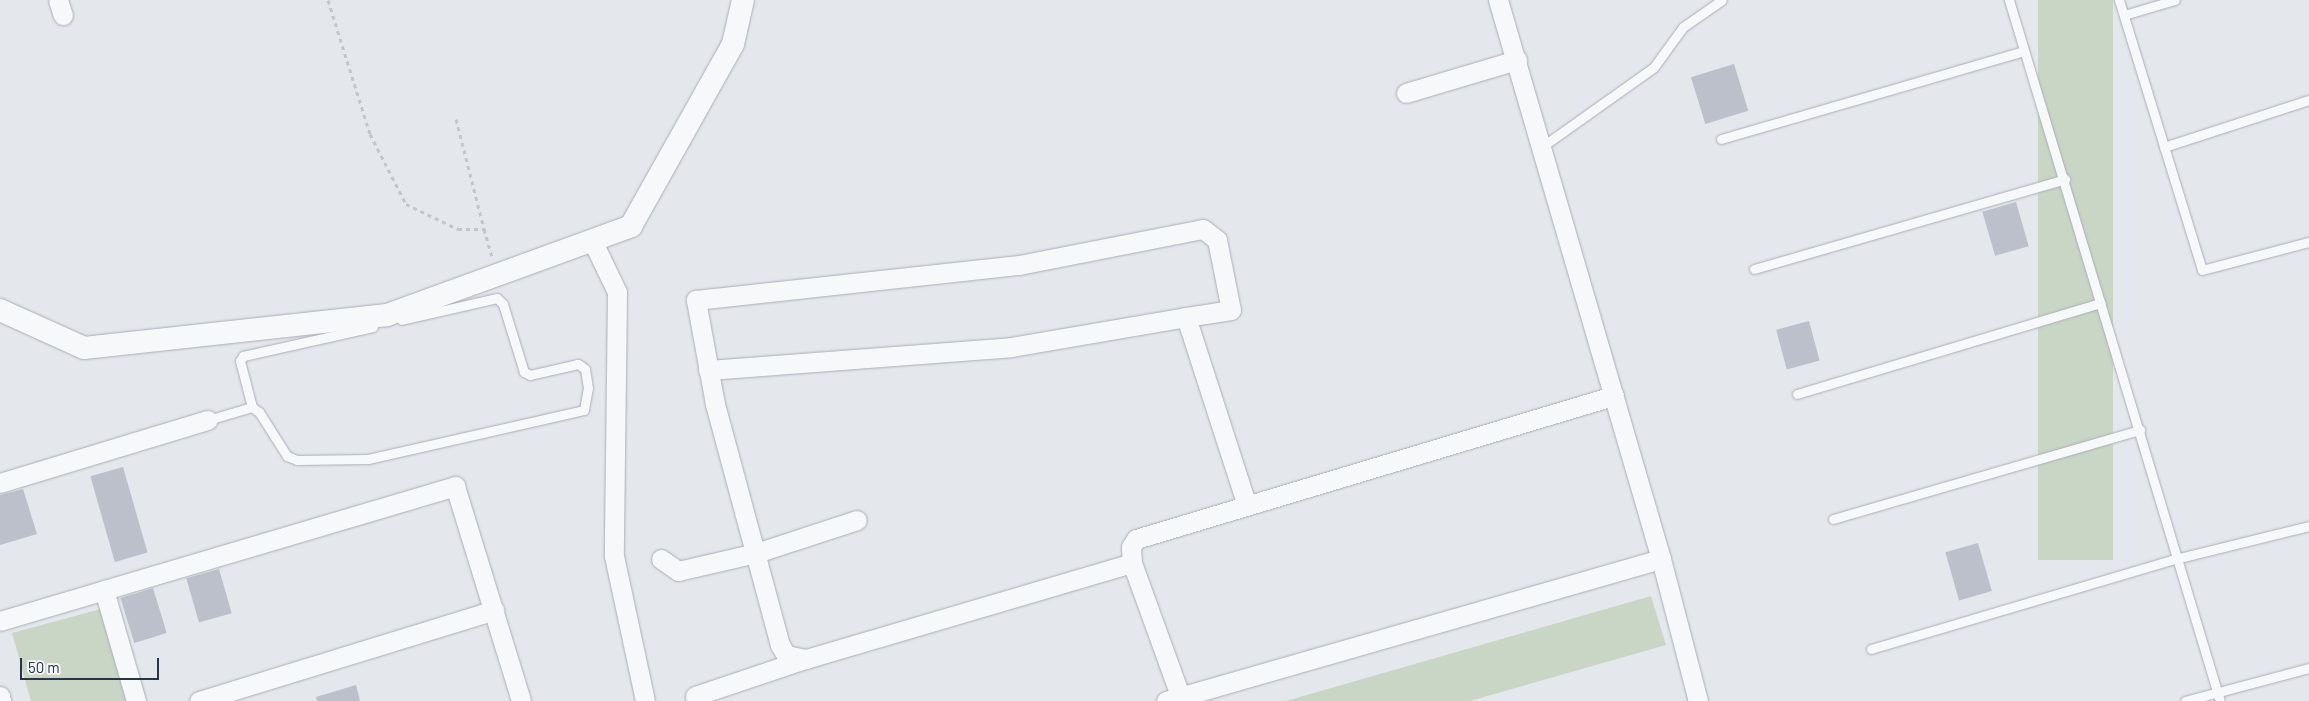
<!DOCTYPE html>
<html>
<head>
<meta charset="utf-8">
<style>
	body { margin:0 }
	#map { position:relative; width:2309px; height:701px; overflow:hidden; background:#e4e7ec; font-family:Barlow,sans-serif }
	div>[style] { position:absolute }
	.green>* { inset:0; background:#c9d6c5; transform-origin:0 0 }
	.building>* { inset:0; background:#bbc0ca; transform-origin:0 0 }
	.path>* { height:3px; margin-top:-1.5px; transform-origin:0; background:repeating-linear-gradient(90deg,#c2c5cb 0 4px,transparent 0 8px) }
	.roads { filter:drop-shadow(0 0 1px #a9aeb7) drop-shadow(0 0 1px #a9aeb7) }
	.service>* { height:9px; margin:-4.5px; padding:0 4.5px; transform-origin:4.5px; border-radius:4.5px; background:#f7f8fa }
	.minor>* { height:19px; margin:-9.5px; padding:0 9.5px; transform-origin:9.5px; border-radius:9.5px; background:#f7f8fa }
	.tertiary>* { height:22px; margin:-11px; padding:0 11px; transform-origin:11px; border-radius:11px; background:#f7f8fa }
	span { translate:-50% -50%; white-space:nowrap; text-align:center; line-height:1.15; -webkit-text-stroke:4.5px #f4f6f9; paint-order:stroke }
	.scale { position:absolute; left:20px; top:658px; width:139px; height:22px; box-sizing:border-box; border:2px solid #2b3445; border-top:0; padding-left:6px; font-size:15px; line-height:18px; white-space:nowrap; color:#2b3445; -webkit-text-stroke:4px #f4f6f9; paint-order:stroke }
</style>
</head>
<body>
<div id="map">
	<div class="green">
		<i style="left:2038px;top:0;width:75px;height:560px"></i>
		<i style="clip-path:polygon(1651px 596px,1666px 645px,1470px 701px,1286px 701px)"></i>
		<i style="clip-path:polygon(101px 609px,126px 701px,31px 701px,12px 633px)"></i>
	</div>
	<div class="building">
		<i style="left:1734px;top:64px;width:49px;height:45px;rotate:73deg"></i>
		<i style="left:2016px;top:202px;width:46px;height:35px;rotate:74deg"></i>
		<i style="left:1809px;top:321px;width:41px;height:34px;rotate:75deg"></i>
		<i style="left:123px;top:467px;width:89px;height:34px;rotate:74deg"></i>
		<i style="clip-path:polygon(23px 489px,37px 534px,0 545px,0 495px)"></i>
		<i style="left:1978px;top:543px;width:50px;height:34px;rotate:74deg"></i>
		<i style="left:219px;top:569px;width:46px;height:34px;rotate:74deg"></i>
		<i style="left:153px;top:588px;width:47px;height:34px;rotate:73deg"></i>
		<i style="clip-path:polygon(356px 685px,360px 701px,317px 701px,316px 697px)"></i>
	</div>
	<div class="path">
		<i style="left:328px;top:0;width:140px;rotate:72.6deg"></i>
		<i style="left:370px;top:134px;width:79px;rotate:62.8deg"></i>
		<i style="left:406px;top:204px;width:58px;rotate:25.7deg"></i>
		<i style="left:458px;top:229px;width:26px"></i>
		<i style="left:484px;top:229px;width:29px;rotate:74deg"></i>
		<i style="left:456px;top:119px;width:114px;rotate:75.7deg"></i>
	</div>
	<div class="roads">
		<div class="service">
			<i style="left:2009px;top:0;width:732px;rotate:73.25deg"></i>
			<i style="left:2119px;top:0;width:282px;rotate:72.9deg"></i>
			<i style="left:2202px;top:270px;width:111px;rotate:-14.7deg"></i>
			<i style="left:2124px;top:15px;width:53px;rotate:-16.4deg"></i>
			<i style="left:1721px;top:139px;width:315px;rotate:-16.2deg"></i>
			<i style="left:1543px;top:146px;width:136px;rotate:-35.4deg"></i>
			<i style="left:1654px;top:67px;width:49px;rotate:-54.1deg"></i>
			<i style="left:1683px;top:27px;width:47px;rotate:-34.7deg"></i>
			<i style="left:2164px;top:147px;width:152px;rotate:-18deg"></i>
			<i style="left:1754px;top:269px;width:324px;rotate:-16.1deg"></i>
			<i style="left:1797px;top:394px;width:317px;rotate:-16.7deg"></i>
			<i style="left:252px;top:407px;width:48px;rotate:-104.6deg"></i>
			<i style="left:240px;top:361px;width:6px;rotate:-59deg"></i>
			<i style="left:243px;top:356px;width:133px;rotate:-12.6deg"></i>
			<i style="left:208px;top:420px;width:46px;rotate:-16.5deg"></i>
			<i style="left:252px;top:407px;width:9px;rotate:36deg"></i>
			<i style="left:259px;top:412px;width:52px;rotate:57.5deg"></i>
			<i style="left:287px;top:456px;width:11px;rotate:22deg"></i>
			<i style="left:297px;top:460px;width:71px;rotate:-0.8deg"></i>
			<i style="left:368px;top:459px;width:221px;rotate:-12.8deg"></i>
			<i style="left:584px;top:410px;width:22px;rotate:-80deg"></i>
			<i style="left:588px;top:388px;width:19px;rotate:-99deg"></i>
			<i style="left:585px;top:369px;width:9px;rotate:-144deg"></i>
			<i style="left:578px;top:364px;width:49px;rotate:167.1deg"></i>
			<i style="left:530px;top:375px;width:7px;rotate:-153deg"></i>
			<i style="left:524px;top:372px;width:71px;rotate:-107.2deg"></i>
			<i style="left:503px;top:304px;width:8px;rotate:-135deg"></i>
			<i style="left:497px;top:298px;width:98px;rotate:167.1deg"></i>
			<i style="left:1833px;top:519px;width:320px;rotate:-16.2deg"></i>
			<i style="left:1871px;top:649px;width:321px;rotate:-16.5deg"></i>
			<i style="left:2179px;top:558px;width:134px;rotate:-13.8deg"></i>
			<i style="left:2185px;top:701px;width:128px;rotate:-14.9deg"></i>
		</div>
		<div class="minor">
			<i style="left:58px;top:0;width:16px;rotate:72deg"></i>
			<i style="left:1498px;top:0;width:582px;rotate:73.74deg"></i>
			<i style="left:1661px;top:559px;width:147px;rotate:75.4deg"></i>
			<i style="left:1406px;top:93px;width:116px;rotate:-16.6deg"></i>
			<i style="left:592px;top:240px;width:58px;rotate:64.3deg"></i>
			<i style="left:617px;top:292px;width:264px;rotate:90.7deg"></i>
			<i style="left:614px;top:556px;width:148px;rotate:77.9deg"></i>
			<i style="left:708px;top:370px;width:304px;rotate:-4.3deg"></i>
			<i style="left:1011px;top:347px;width:178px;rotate:-9.7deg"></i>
			<i style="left:0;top:483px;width:217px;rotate:-16.9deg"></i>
			<i style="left:661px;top:559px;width:21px;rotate:35deg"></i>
			<i style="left:678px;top:571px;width:80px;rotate:-13deg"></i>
			<i style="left:756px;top:553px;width:106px;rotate:-18.1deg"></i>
			<i style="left:1132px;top:563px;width:340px;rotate:163.6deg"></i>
			<i style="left:806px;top:659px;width:20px;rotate:-169deg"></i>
			<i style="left:786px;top:655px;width:12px;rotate:-121deg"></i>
			<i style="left:780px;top:645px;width:250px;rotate:-105.1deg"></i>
			<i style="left:715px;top:404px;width:106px;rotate:-100.4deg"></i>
			<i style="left:696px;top:300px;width:325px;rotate:-6.2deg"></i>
			<i style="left:1019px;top:265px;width:187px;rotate:-11.1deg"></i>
			<i style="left:1203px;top:229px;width:18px;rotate:38deg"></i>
			<i style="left:1217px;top:240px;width:71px;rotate:78.7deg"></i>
			<i style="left:1231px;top:310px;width:46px;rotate:171.2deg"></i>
			<i style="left:1186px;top:317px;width:195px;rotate:72.1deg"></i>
			<i style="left:104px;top:590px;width:116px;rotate:73.9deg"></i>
			<i style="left:0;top:621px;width:475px;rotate:-16.5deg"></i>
			<i style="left:455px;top:486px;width:225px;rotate:72.9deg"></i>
			<i style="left:0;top:696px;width:5px;rotate:79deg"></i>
			<i style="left:695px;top:696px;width:116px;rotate:-18.6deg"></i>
			<i style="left:199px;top:701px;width:309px;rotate:-17.1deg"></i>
			<i style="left:1166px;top:701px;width:515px;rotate:-16.01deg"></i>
			<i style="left:1182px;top:701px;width:147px;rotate:-109.9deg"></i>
			<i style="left:1132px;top:563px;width:16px;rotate:-94deg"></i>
			<i style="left:1131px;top:547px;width:9px;rotate:-58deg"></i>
			<i style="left:1136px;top:539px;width:499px;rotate:-16.7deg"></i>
		</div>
		<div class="tertiary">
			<i style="left:0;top:310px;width:92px;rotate:24.3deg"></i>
			<i style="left:84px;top:348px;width:305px;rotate:-6.2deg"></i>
			<i style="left:387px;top:315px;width:260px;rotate:-20deg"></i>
			<i style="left:631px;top:226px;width:209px;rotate:-60.7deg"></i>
			<i style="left:733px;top:44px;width:45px;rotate:-77.2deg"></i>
		</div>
	</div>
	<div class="scale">50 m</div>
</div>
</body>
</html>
